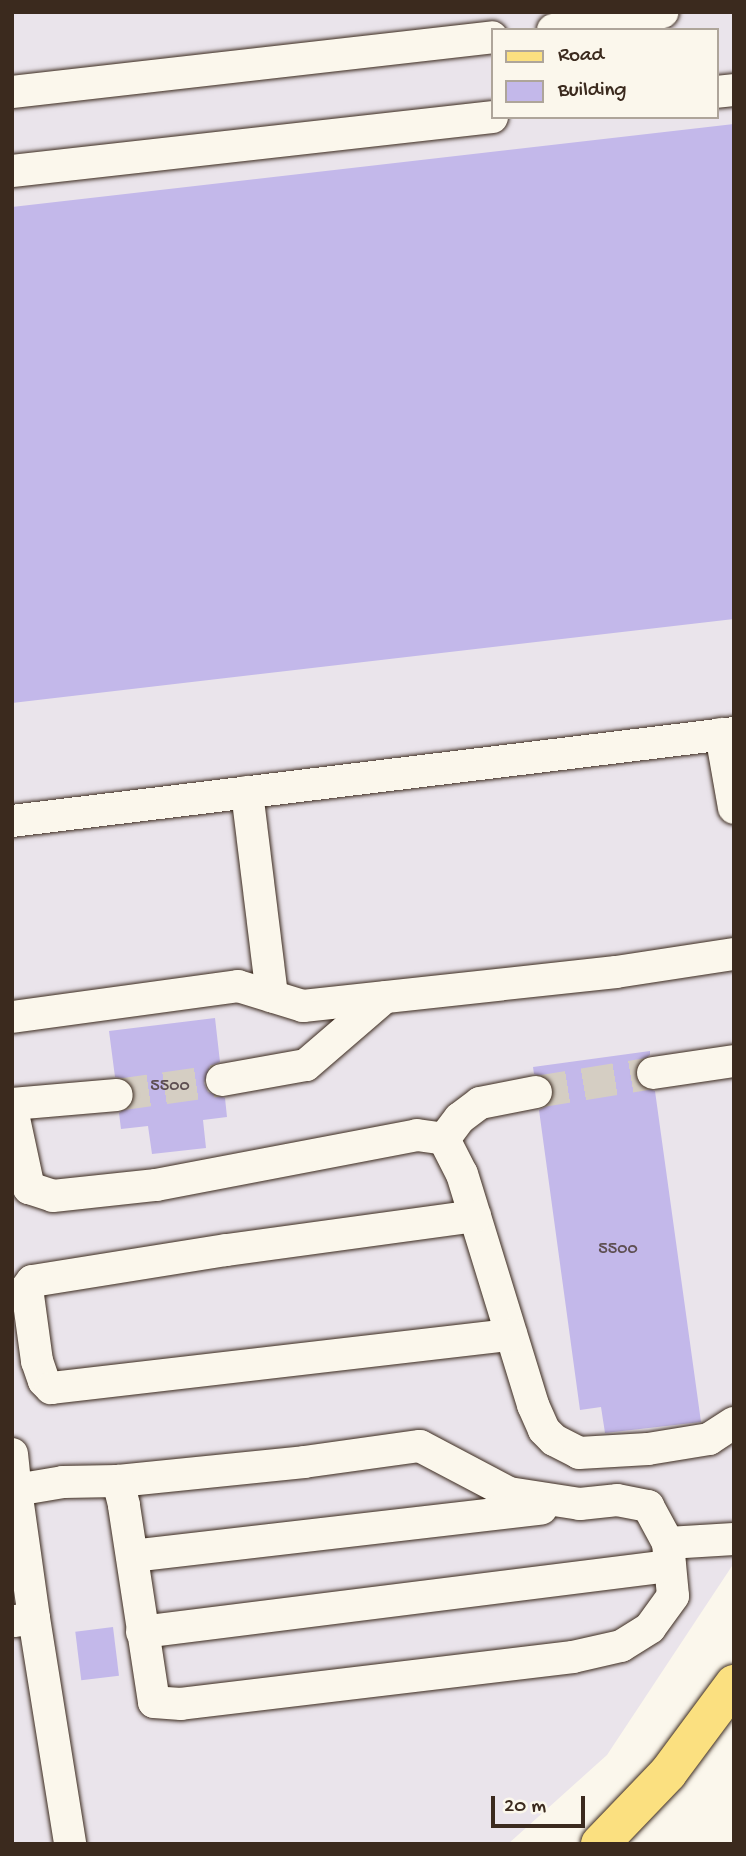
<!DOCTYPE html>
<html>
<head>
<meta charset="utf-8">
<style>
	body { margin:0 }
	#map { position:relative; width:746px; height:1856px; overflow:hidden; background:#fbf7ec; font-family:"Gochi Hand",sans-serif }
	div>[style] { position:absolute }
	.built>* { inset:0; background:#eae4eb }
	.building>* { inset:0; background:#c3b8ea; transform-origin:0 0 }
	.minor-tunnel>* { height:32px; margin-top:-16px; transform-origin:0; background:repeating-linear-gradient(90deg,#d5cec3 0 32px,transparent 0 48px) }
	.roads { filter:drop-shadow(0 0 2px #3b2a1e) drop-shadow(0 0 2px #3b2a1e) }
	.minor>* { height:32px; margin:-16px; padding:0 16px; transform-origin:16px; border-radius:16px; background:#fbf7ec }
	.major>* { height:38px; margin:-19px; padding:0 19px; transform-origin:19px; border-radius:19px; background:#fbe080 }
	span { translate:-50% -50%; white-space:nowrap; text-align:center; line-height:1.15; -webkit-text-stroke:5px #fbf7ec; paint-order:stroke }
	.number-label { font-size:18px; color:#5d4e51 }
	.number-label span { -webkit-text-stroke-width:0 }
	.frame { position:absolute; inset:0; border:14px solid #3b2a1e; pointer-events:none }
	.legend { position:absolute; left:491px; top:28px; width:228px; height:91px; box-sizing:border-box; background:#fbf7ec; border:2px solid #aea59a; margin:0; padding:9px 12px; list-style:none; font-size:21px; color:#3b2a1e }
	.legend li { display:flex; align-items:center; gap:14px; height:35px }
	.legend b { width:35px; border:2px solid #aea59a }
	.scale { position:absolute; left:491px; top:1796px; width:94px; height:32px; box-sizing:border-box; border:4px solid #3b2a1e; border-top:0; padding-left:9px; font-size:21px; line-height:24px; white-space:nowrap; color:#3b2a1e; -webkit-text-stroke:5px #fbf7ec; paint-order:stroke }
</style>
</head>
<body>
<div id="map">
	<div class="built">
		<i style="clip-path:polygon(evenodd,12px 12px,734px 12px,734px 1563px,607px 1755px,508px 1844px,12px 1844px,12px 12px,492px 30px,716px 30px,716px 117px,492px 117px,492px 30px)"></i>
	</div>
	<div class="building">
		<i style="clip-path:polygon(734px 124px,734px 619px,12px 703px,12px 207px)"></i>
		<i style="clip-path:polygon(215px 1018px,220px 1062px,210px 1066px,204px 1083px,208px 1092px,225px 1098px,227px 1117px,203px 1120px,206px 1148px,152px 1154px,148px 1126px,121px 1129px,119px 1113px,133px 1103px,135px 1093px,125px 1079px,115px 1077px,109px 1031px)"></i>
		<i style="clip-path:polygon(650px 1051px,650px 1055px,636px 1066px,635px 1075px,639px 1085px,655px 1091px,701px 1422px,605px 1433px,601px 1407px,580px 1410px,539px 1110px,549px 1105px,554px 1089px,549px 1079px,534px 1074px,533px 1067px)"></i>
		<i style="left:113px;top:1627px;width:49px;height:38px;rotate:83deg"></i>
	</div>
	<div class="minor-tunnel">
		<i style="left:536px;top:1092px;width:119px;rotate:-9.2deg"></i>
		<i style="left:117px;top:1095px;width:106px;rotate:-8.1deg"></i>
	</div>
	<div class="roads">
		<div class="minor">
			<i style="left:553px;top:30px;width:111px;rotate:-9.3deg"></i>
			<i style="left:12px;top:92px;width:483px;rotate:-6.5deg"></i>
			<i style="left:716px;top:92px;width:18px;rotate:-6deg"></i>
			<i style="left:12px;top:171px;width:483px;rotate:-6.4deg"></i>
			<i style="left:721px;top:734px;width:75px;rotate:80deg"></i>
			<i style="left:247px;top:792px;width:206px;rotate:83deg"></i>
			<i style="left:12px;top:821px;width:727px;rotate:-6.95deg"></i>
			<i style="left:12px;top:1017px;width:228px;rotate:-7.8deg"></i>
			<i style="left:238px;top:986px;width:68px;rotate:17.1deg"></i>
			<i style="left:303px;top:1006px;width:315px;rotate:-6.2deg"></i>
			<i style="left:616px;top:972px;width:119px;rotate:-8.7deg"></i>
			<i style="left:653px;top:1073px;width:82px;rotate:-8.4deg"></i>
			<i style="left:222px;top:1080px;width:85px;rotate:-10.1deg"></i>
			<i style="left:306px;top:1065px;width:104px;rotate:-40.7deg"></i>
			<i style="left:12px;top:1104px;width:105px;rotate:-4.9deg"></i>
			<i style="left:12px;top:1109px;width:81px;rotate:77.9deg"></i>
			<i style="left:29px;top:1188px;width:25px;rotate:18deg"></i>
			<i style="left:53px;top:1196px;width:104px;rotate:-6.1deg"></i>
			<i style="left:156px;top:1185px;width:266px;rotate:-10.8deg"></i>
			<i style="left:417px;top:1135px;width:27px;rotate:8deg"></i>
			<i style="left:444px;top:1139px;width:39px;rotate:63deg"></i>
			<i style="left:462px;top:1174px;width:242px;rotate:72.9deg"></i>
			<i style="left:533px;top:1405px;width:27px;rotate:66deg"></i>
			<i style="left:544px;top:1430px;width:14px;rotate:45deg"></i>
			<i style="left:554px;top:1440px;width:28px;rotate:27deg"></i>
			<i style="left:579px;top:1453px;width:69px;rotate:-3.3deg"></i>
			<i style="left:648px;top:1449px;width:62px;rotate:-9.3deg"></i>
			<i style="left:709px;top:1439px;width:30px;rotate:-33deg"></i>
			<i style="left:444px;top:1139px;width:26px;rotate:-53deg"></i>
			<i style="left:460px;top:1118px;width:25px;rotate:-37deg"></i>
			<i style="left:480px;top:1103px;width:57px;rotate:-11.1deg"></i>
			<i style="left:475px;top:1216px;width:251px;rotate:172.2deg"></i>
			<i style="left:226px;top:1250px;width:196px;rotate:170.9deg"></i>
			<i style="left:32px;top:1281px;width:9px;rotate:126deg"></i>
			<i style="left:27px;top:1288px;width:74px;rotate:82.2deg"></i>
			<i style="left:37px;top:1361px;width:21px;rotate:71deg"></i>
			<i style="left:44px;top:1381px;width:10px;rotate:45deg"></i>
			<i style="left:51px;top:1388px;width:463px;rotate:-6.6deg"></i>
			<i style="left:12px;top:1454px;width:36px;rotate:84deg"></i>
			<i style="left:16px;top:1490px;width:48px;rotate:-9.7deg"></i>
			<i style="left:63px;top:1482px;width:55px;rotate:-1deg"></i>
			<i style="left:118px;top:1481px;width:187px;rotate:-5.8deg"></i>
			<i style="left:304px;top:1462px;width:117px;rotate:-7.9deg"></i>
			<i style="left:420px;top:1446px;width:101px;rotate:27.8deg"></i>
			<i style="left:509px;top:1493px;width:72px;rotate:8.8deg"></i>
			<i style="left:580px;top:1504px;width:37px;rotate:-6deg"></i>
			<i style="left:617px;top:1500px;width:32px;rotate:11deg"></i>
			<i style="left:648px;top:1506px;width:42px;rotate:61.6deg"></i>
			<i style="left:668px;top:1543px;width:53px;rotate:84.6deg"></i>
			<i style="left:673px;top:1596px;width:39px;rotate:126deg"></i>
			<i style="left:650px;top:1628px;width:34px;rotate:148deg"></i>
			<i style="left:621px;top:1646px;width:49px;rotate:167.1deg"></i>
			<i style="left:573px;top:1657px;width:395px;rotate:173.2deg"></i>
			<i style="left:181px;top:1704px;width:27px;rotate:-176deg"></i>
			<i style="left:154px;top:1702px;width:199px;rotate:-98.7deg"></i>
			<i style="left:124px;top:1505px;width:25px;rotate:-104deg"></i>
			<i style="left:668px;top:1543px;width:66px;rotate:-3.5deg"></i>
			<i style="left:132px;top:1556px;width:412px;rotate:-6.6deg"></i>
			<i style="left:34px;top:1618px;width:229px;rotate:80.9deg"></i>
			<i style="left:15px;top:1621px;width:19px;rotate:-9deg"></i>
			<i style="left:34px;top:1618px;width:129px;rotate:-98deg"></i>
			<i style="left:142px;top:1632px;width:532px;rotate:-7.13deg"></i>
		</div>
		<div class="major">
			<i style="left:600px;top:1844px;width:98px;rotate:-46.2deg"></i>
			<i style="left:668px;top:1773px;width:111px;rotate:-53.4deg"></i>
		</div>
	</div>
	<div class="number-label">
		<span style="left:170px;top:1087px">5500</span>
		<span style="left:618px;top:1250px">5500</span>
	</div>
	<div class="frame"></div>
	<ul class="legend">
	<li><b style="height:9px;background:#fbe080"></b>Road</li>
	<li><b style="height:19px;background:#c3b8ea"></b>Building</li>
	</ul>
	<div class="scale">20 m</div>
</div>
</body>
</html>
